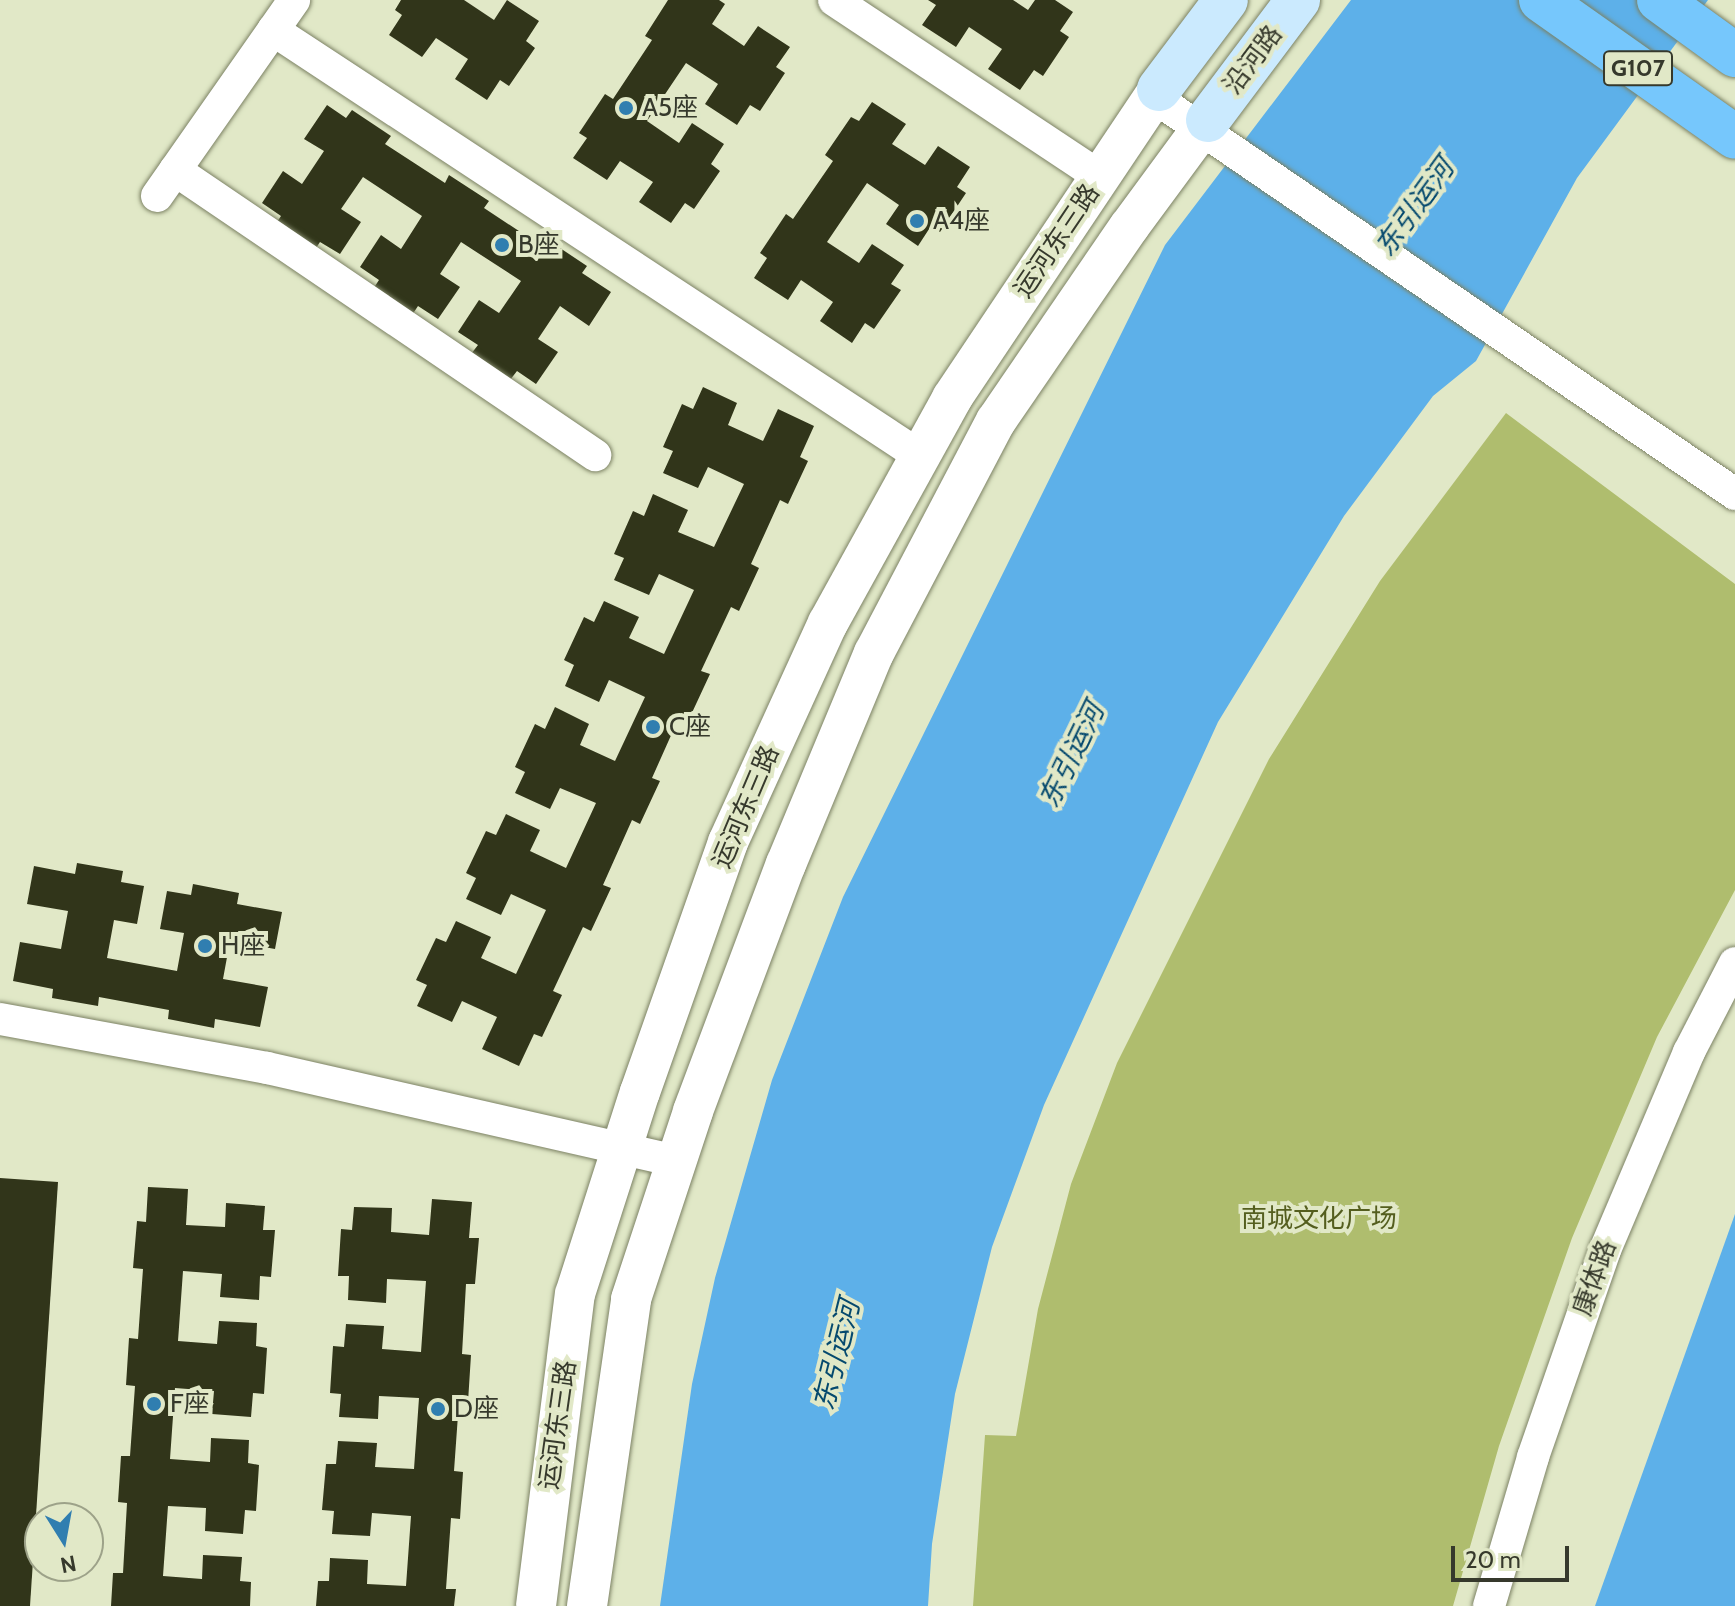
<!DOCTYPE html>
<html>
<head>
<meta charset="utf-8">
<style>
	body { margin:0 }
	#map { position:relative; width:1735px; height:1606px; overflow:hidden; background:#e1e8c7; font-family:Cabin,"Noto Sans SC",sans-serif }
	div>[style] { position:absolute }
	.green>* { inset:0; background:#afbd6e }
	.water>* { inset:0; background:#5db0e9 }
	.building>* { inset:0; background:#31351a }
	.roads { filter:drop-shadow(0 0 2px #7c8264) drop-shadow(0 0 2px #7c8264) }
	.minor>* { height:32px; margin:-16px; padding:0 16px; transform-origin:16px; border-radius:16px; background:#fff }
	.tertiary>* { height:40px; margin:-20px; padding:0 20px; transform-origin:20px; border-radius:20px; background:#fff }
	.secondary>* { height:44px; margin:-22px; padding:0 22px; transform-origin:22px; border-radius:22px; background:#cbeafe }
	.trunk>* { height:44px; margin:-22px; padding:0 22px; transform-origin:22px; border-radius:22px; background:#76c7fc }
	.dots>* { width:22px; height:22px; translate:-50% -50%; box-sizing:border-box; border:4px solid #e1e8c7; border-radius:50% }
	span { translate:-50% -50%; white-space:nowrap; text-align:center; line-height:1.15; -webkit-text-stroke:8px #e1e8c7; paint-order:stroke }
	.shield-label span { padding:2px 6px; background:#e1e8c7; border:2px solid; border-radius:6px; -webkit-text-stroke-width:0 }
	.shield-label { font-size:24px; color:#36392c; font-weight:700 }
	.street-label { font-size:26px; color:#36392c }
	.poi-label { font-size:26px; color:#36392c }
	.left { translate:0 -50%; text-align:left }
	.park-label { font-size:26px; color:#545e1e }
	.water-label { font-size:28px; color:#05496e; font-style:italic }
	.north { position:absolute; left:24px; top:1502px; width:80px; height:80px; box-sizing:border-box; background:#e1e8c7; border:2px solid #9da289; border-radius:50%; rotate:169deg; font-size:22px; font-weight:700; line-height:32px; text-align:center; color:#36392c }
	.north::after { content:''; display:block; margin:auto; width:28px; height:36px; background:#307eb0; clip-path:polygon(50% 0,100% 100%,50% 72%,0 100%) }
	.scale { position:absolute; left:1451px; top:1546px; width:118px; height:36px; box-sizing:border-box; border:4px solid #36392c; border-top:0; padding-left:10px; font-size:24px; line-height:28px; white-space:nowrap; color:#36392c; -webkit-text-stroke:6px #e1e8c7; paint-order:stroke }
</style>
</head>
<body>
<div id="map">
	<div class="green">
		<i style="clip-path:polygon(1506px 413px,1735px 584px,1735px 890px,1657px 1037px,1572px 1238px,1499px 1446px,1453px 1606px,973px 1606px,985px 1435px,1016px 1436px,1038px 1309px,1071px 1184px,1117px 1063px,1269px 759px,1380px 581px)"></i>
	</div>
	<div class="water">
		<i style="clip-path:polygon(1351px 0,1708px 0,1577px 178px,1476px 361px,1433px 396px,1344px 516px,1218px 722px,1044px 1105px,992px 1247px,955px 1394px,932px 1544px,928px 1606px,660px 1606px,692px 1384px,715px 1278px,772px 1080px,843px 897px,1165px 245px)"></i>
		<i style="clip-path:polygon(1735px 1214px,1735px 1606px,1595px 1606px)"></i>
	</div>
	<div class="building">
		<i style="clip-path:polygon(401px 0,464px 0,494px 20px,507px 0,539px 21px,526px 41px,535px 48px,509px 86px,500px 80px,487px 100px,455px 79px,468px 59px,436px 38px,422px 57px,389px 35px,402px 15px,395px 10px)"></i>
		<i style="clip-path:polygon(668px 0,719px 0,725px 4px,712px 24px,744px 46px,758px 26px,790px 47px,776px 67px,785px 73px,760px 111px,750px 105px,737px 125px,705px 104px,718px 84px,686px 63px,647px 121px,679px 143px,692px 123px,724px 144px,711px 164px,720px 171px,694px 209px,685px 203px,671px 223px,639px 202px,653px 182px,620px 161px,607px 180px,573px 158px,587px 138px,579px 133px,605px 94px,613px 99px,652px 40px,645px 36px)"></i>
		<i style="clip-path:polygon(928px 0,1013px 0,1028px 10px,1035px 0,1055px 0,1073px 12px,1060px 31px,1069px 37px,1043px 76px,1034px 70px,1020px 90px,988px 69px,1002px 49px,969px 27px,956px 47px,922px 25px,936px 5px)"></i>
		<i style="clip-path:polygon(872px 102px,906px 124px,892px 144px,925px 165px,938px 146px,970px 167px,957px 187px,966px 193px,940px 232px,931px 226px,918px 246px,886px 224px,899px 205px,867px 183px,827px 242px,859px 263px,872px 244px,904px 265px,891px 284px,901px 290px,874px 329px,865px 323px,852px 343px,820px 321px,833px 302px,801px 280px,788px 300px,754px 278px,767px 258px,760px 253px,786px 214px,793px 219px,833px 161px,825px 155px,851px 117px,859px 121px)"></i>
		<i style="clip-path:polygon(327px 105px,346px 118px,352px 110px,391px 136px,385px 144px,445px 183px,449px 175px,489px 201px,484px 208px,543px 247px,548px 240px,587px 266px,582px 273px,611px 292px,589px 326px,560px 306px,538px 339px,558px 352px,536px 384px,517px 371px,510px 380px,471px 354px,478px 345px,458px 332px,479px 300px,499px 313px,521px 281px,461px 242px,440px 274px,460px 287px,438px 319px,418px 306px,412px 315px,373px 289px,379px 280px,360px 267px,381px 235px,401px 249px,422px 216px,363px 177px,341px 209px,361px 222px,340px 254px,320px 242px,314px 251px,275px 225px,281px 216px,262px 203px,283px 171px,302px 184px,324px 151px,304px 139px)"></i>
		<i style="clip-path:polygon(703px 387px,737px 403px,728px 425px,763px 441px,778px 409px,814px 426px,800px 457px,808px 461px,788px 504px,780px 500px,751px 564px,759px 568px,739px 611px,731px 607px,701px 671px,710px 674px,690px 717px,681px 713px,652px 778px,660px 781px,640px 824px,632px 820px,603px 885px,611px 888px,591px 931px,583px 927px,553px 991px,562px 995px,542px 1037px,534px 1034px,519px 1066px,482px 1049px,497px 1017px,462px 1001px,452px 1022px,417px 1006px,427px 985px,416px 980px,436px 938px,446px 942px,456px 921px,491px 937px,481px 958px,516px 974px,546px 910px,511px 894px,501px 915px,466px 899px,476px 878px,466px 873px,486px 831px,496px 835px,506px 814px,540px 830px,530px 851px,566px 868px,596px 803px,560px 788px,550px 809px,515px 793px,525px 772px,515px 767px,535px 724px,545px 729px,555px 707px,589px 724px,580px 745px,615px 761px,645px 697px,609px 680px,599px 702px,565px 686px,574px 665px,564px 660px,584px 617px,594px 622px,604px 601px,639px 617px,629px 638px,664px 654px,694px 590px,659px 574px,649px 595px,614px 580px,624px 558px,614px 554px,633px 511px,644px 516px,653px 494px,688px 510px,678px 532px,714px 547px,744px 484px,708px 467px,698px 488px,663px 473px,673px 451px,663px 447px,682px 404px,693px 409px)"></i>
		<i style="clip-path:polygon(77px 863px,123px 871px,121px 882px,144px 886px,137px 924px,114px 920px,107px 958px,177px 971px,184px 933px,160px 929px,167px 891px,191px 895px,193px 884px,239px 893px,237px 904px,282px 912px,275px 949px,230px 941px,223px 979px,268px 987px,260px 1027px,215px 1019px,214px 1028px,168px 1019px,169px 1010px,99px 997px,98px 1006px,52px 998px,53px 989px,13px 981px,20px 942px,61px 949px,68px 911px,27px 904px,34px 866px,75px 874px)"></i>
		<i style="clip-path:polygon(0 1178px,58px 1182px,30px 1606px,0 1606px)"></i>
		<i style="clip-path:polygon(148px 1187px,188px 1189px,186px 1225px,225px 1227px,226px 1203px,265px 1206px,263px 1230px,275px 1230px,271px 1277px,260px 1276px,259px 1300px,220px 1297px,222px 1274px,183px 1271px,178px 1341px,217px 1344px,219px 1321px,257px 1323px,256px 1346px,267px 1348px,264px 1394px,253px 1393px,251px 1417px,212px 1414px,214px 1391px,175px 1388px,170px 1459px,210px 1462px,211px 1438px,249px 1440px,248px 1463px,259px 1465px,256px 1511px,245px 1510px,243px 1534px,205px 1531px,206px 1508px,168px 1506px,163px 1576px,202px 1579px,203px 1555px,242px 1557px,240px 1581px,251px 1582px,250px 1606px,111px 1606px,113px 1573px,123px 1573px,127px 1503px,118px 1502px,121px 1456px,130px 1456px,135px 1386px,126px 1385px,129px 1338px,138px 1339px,143px 1269px,133px 1268px,137px 1221px,146px 1222px)"></i>
		<i style="clip-path:polygon(432px 1199px,472px 1202px,469px 1238px,479px 1238px,475px 1284px,466px 1284px,462px 1354px,471px 1355px,468px 1402px,459px 1401px,454px 1471px,463px 1472px,460px 1519px,451px 1518px,446px 1589px,456px 1589px,454px 1606px,316px 1606px,318px 1581px,329px 1581px,330px 1558px,368px 1560px,367px 1584px,406px 1586px,411px 1516px,372px 1513px,370px 1536px,332px 1534px,334px 1511px,322px 1510px,326px 1464px,336px 1464px,338px 1441px,377px 1443px,375px 1467px,414px 1469px,419px 1398px,379px 1396px,378px 1419px,339px 1417px,341px 1394px,330px 1393px,333px 1346px,344px 1347px,346px 1324px,384px 1326px,382px 1349px,421px 1352px,426px 1281px,387px 1279px,386px 1303px,348px 1300px,349px 1276px,338px 1276px,341px 1229px,352px 1230px,354px 1207px,392px 1208px,391px 1232px,429px 1235px)"></i>
	</div>
	<div class="roads">
		<div class="minor">
			<i style="left:834px;top:0;width:320px;rotate:33.6deg"></i>
			<i style="left:273px;top:30px;width:775px;rotate:33.36deg"></i>
			<i style="left:1154px;top:97px;width:704px;rotate:34.34deg"></i>
			<i style="left:175px;top:170px;width:508px;rotate:34.16deg"></i>
			<i style="left:157px;top:196px;width:239px;rotate:-55deg"></i>
			<i style="left:0;top:1019px;width:271px;rotate:10.4deg"></i>
			<i style="left:267px;top:1068px;width:420px;rotate:12.8deg"></i>
			<i style="left:1489px;top:1606px;width:155px;rotate:-73.5deg"></i>
			<i style="left:1533px;top:1457px;width:219px;rotate:-70.8deg"></i>
			<i style="left:1605px;top:1250px;width:215px;rotate:-67deg"></i>
			<i style="left:1689px;top:1052px;width:100px;rotate:-62.7deg"></i>
		</div>
		<div class="tertiary">
			<i style="left:536px;top:1606px;width:314px;rotate:-82.9deg"></i>
			<i style="left:575px;top:1294px;width:212px;rotate:-72.2deg"></i>
			<i style="left:640px;top:1092px;width:265px;rotate:-70.6deg"></i>
			<i style="left:728px;top:842px;width:241px;rotate:-65.5deg"></i>
			<i style="left:828px;top:623px;width:257px;rotate:-61.1deg"></i>
			<i style="left:952px;top:398px;width:372px;rotate:-56.2deg"></i>
			<i style="left:587px;top:1606px;width:310px;rotate:-81.8deg"></i>
			<i style="left:631px;top:1299px;width:198px;rotate:-71.7deg"></i>
			<i style="left:693px;top:1111px;width:264px;rotate:-69.4deg"></i>
			<i style="left:786px;top:864px;width:229px;rotate:-67.4deg"></i>
			<i style="left:874px;top:653px;width:262px;rotate:-62.3deg"></i>
			<i style="left:996px;top:421px;width:235px;rotate:-55.6deg"></i>
			<i style="left:1129px;top:227px;width:133px;rotate:-53.6deg"></i>
		</div>
		<div class="secondary">
			<i style="left:1159px;top:89px;width:111px;rotate:-53deg"></i>
			<i style="left:1208px;top:120px;width:150px;rotate:-53.1deg"></i>
		</div>
		<div class="trunk">
			<i style="left:1541px;top:0;width:237px;rotate:35.2deg"></i>
			<i style="left:1659px;top:0;width:94px;rotate:35.9deg"></i>
		</div>
	</div>
	<div class="dots">
		<i style="left:626px;top:108px;background:#307eb0"></i>
		<i style="left:917px;top:221px;background:#307eb0"></i>
		<i style="left:502px;top:245px;background:#307eb0"></i>
		<i style="left:653px;top:727px;background:#307eb0"></i>
		<i style="left:205px;top:946px;background:#307eb0"></i>
		<i style="left:154px;top:1404px;background:#307eb0"></i>
		<i style="left:438px;top:1409px;background:#307eb0"></i>
	</div>
	<div class="shield-label">
		<span style="left:1638px;top:68px">G107</span>
	</div>
	<div class="street-label">
		<span style="left:1253px;top:60px;rotate:-53deg">沿河路</span>
		<span style="left:1057px;top:241px;rotate:-56deg">运河东三路</span>
		<span style="left:746px;top:807px;rotate:-67deg">运河东三路</span>
		<span style="left:1595px;top:1278px;rotate:-70deg">康体路</span>
		<span style="left:558px;top:1425px;rotate:-82deg">运河东三路</span>
	</div>
	<div class="poi-label">
		<span class="left" style="left:642px;top:108px">A5座</span>
		<span class="left" style="left:933px;top:221px">A4座</span>
		<span class="left" style="left:518px;top:245px">B座</span>
		<span class="left" style="left:669px;top:727px">C座</span>
		<span class="left" style="left:221px;top:946px">H座</span>
		<span class="left" style="left:170px;top:1404px">F座</span>
		<span class="left" style="left:454px;top:1409px">D座</span>
	</div>
	<div class="park-label">
		<span style="left:1319px;top:1219px">南城文化广场</span>
	</div>
	<div class="water-label">
		<span style="left:1414px;top:207px;rotate:-54deg">东引运河</span>
		<span style="left:1071px;top:755px;rotate:-64deg">东引运河</span>
		<span style="left:836px;top:1355px;rotate:-76deg">东引运河</span>
	</div>
	<div class="north">N</div>
	<div class="scale">20 m</div>
</div>
</body>
</html>
